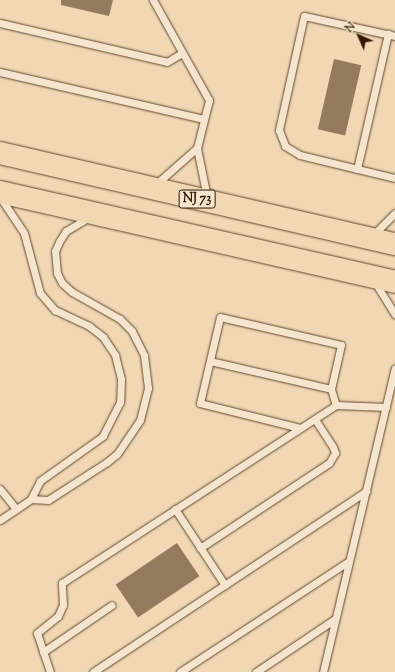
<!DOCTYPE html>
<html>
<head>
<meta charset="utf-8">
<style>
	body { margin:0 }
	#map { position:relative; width:395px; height:672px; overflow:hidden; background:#f1d7b3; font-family:"Sorts Mill Goudy",serif }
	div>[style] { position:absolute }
	.building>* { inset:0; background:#957b5d; transform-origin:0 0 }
	.roads { filter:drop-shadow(0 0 1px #62482d) drop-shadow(0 0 1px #62482d) }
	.service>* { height:7px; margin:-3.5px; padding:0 3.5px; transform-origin:3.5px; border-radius:3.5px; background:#f6e5ce }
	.trunk>* { height:22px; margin:-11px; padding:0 11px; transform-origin:11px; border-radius:11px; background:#f1d7b3 }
	span { translate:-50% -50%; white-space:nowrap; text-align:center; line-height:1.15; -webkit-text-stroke:3px #f6e5ce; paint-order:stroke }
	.shield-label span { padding:1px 3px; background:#f6e5ce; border:1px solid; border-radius:3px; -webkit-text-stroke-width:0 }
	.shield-label { font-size:13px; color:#321800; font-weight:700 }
	.north { position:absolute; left:339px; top:16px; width:40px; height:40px; -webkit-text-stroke:3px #f6e5ce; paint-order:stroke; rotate:315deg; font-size:11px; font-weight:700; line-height:16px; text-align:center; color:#321800 }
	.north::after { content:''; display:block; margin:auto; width:14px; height:18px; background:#321800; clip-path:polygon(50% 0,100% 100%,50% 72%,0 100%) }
</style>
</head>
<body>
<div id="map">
	<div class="building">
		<i style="clip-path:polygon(61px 0,113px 0,109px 16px,61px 5px)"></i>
		<i style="left:334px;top:59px;width:28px;height:72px;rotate:13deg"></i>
		<i style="left:177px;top:543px;width:40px;height:74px;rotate:56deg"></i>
	</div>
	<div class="roads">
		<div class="service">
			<i style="left:153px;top:0;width:115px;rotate:60.8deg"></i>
			<i style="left:209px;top:100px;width:49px;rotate:104deg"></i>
			<i style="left:0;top:23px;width:171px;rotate:13.1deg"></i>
			<i style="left:167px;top:62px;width:17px;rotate:-31deg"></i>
			<i style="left:395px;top:36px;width:93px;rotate:-167.6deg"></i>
			<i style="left:304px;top:16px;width:117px;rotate:102.4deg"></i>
			<i style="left:279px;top:130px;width:17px;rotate:69deg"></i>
			<i style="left:285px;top:146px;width:17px;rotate:31deg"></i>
			<i style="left:300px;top:155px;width:98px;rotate:13.6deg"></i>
			<i style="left:0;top:72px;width:209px;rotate:13deg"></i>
			<i style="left:357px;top:169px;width:139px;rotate:-77.1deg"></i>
			<i style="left:155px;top:185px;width:56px;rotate:-41.4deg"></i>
			<i style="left:197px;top:148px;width:50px;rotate:78.5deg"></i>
			<i style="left:0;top:197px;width:43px;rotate:56.3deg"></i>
			<i style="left:24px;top:233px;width:62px;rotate:75.1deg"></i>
			<i style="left:40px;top:293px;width:23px;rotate:49deg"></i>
			<i style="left:55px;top:310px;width:38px;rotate:25deg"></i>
			<i style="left:89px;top:326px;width:18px;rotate:38deg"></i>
			<i style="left:103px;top:337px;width:22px;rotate:56deg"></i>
			<i style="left:115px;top:355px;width:25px;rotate:76deg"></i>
			<i style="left:121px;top:379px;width:23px;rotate:92deg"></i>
			<i style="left:120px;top:402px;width:38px;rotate:117deg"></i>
			<i style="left:103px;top:436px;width:77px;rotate:144.5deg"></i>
			<i style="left:40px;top:481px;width:20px;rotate:117deg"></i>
			<i style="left:373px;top:235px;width:31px;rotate:-45deg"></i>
			<i style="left:376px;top:284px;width:36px;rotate:58deg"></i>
			<i style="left:210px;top:361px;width:124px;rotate:13deg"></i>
			<i style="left:300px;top:428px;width:103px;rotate:-166deg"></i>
			<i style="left:200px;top:403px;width:88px;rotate:-76.9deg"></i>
			<i style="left:220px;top:317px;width:124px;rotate:13deg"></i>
			<i style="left:341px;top:345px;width:45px;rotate:102.8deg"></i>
			<i style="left:331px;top:389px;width:17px;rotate:73deg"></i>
			<i style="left:0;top:489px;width:26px;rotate:51deg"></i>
			<i style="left:175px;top:509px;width:91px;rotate:56.7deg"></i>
			<i style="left:0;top:520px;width:37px;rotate:-34deg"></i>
			<i style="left:31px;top:499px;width:17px;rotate:3deg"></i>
			<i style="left:48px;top:500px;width:70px;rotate:-32.8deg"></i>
			<i style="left:107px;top:462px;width:13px;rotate:-39deg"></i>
			<i style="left:117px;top:454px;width:41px;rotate:-55.9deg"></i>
			<i style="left:140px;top:420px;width:33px;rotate:-76deg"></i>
			<i style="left:148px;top:388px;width:33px;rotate:-97deg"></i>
			<i style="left:144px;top:355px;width:27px;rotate:-117deg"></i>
			<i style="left:132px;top:331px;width:17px;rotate:-135deg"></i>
			<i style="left:120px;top:319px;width:55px;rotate:-150.6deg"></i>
			<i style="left:72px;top:292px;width:13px;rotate:-138deg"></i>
			<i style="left:62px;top:283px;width:11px;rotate:-117deg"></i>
			<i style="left:57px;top:273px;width:22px;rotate:-95deg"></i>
			<i style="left:55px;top:251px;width:10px;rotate:-66deg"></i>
			<i style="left:59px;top:242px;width:13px;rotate:-58deg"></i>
			<i style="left:66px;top:231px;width:27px;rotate:-31deg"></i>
			<i style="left:200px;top:548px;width:154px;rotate:-33.4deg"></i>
			<i style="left:329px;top:463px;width:12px;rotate:-59deg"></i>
			<i style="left:335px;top:453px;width:6px;rotate:-108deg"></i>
			<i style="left:333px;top:447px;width:33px;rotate:-123deg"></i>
			<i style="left:43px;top:652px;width:83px;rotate:-34.3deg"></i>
			<i style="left:50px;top:672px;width:41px;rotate:-108.4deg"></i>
			<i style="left:37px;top:633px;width:27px;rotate:-39deg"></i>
			<i style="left:58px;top:616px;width:12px;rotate:-66deg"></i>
			<i style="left:63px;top:605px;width:22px;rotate:-93deg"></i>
			<i style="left:62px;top:583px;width:327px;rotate:-33deg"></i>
			<i style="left:336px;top:405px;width:50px;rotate:2.3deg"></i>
			<i style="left:93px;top:672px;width:328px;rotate:-33.5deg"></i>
			<i style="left:180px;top:672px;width:202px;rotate:-33.3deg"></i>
			<i style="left:256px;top:672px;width:95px;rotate:-33.9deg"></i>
			<i style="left:323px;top:672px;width:312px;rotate:-76.7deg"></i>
		</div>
		<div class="trunk">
			<i style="left:0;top:153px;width:405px;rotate:13deg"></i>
			<i style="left:0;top:192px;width:405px;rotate:12.8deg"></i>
		</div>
	</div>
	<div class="shield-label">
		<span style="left:197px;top:199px">NJ 73</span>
	</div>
	<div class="north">N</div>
</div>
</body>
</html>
